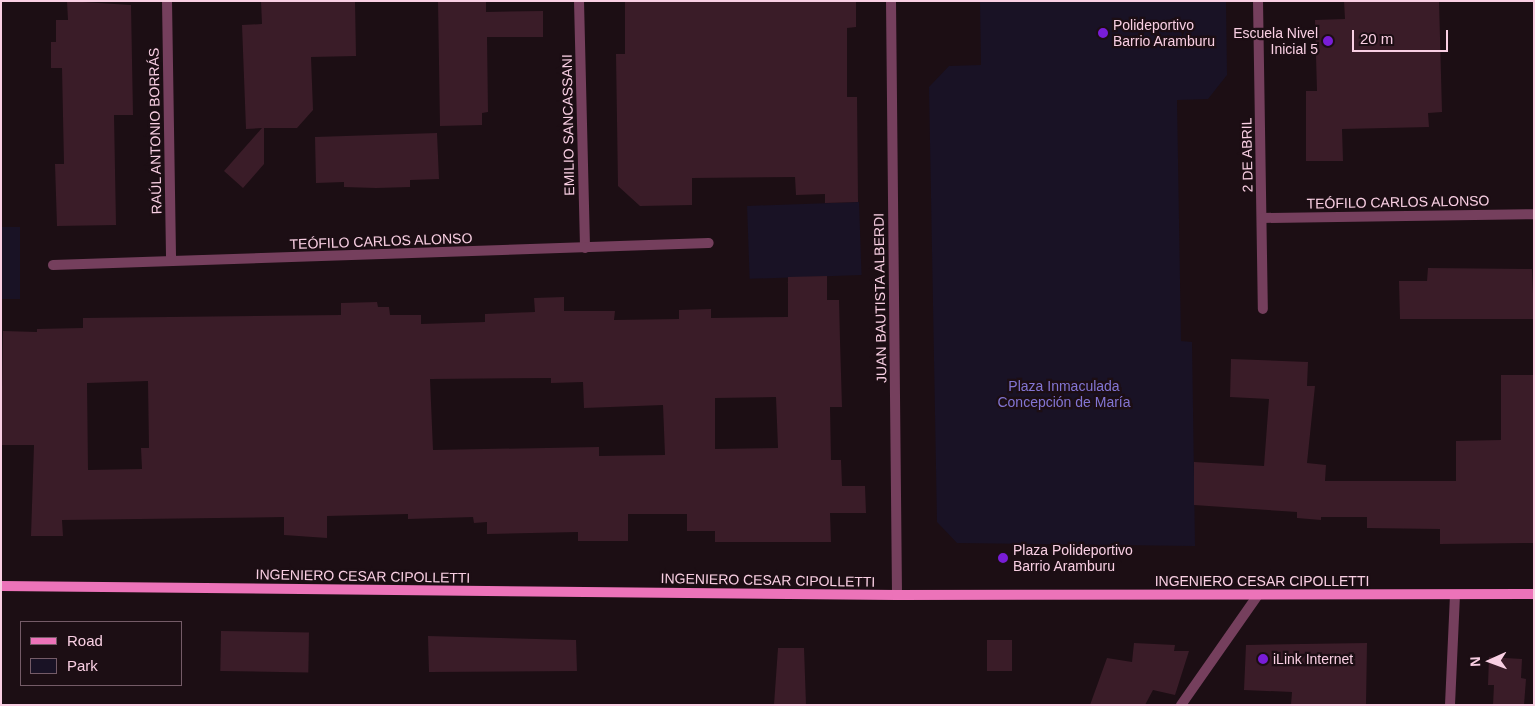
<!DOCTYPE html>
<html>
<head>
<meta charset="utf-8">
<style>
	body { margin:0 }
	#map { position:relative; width:1535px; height:706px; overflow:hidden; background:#1c0e14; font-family:Arial,sans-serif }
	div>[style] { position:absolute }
	.green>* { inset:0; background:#191225; transform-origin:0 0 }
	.building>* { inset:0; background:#3a1c28; transform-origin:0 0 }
	.minor>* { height:10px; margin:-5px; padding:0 5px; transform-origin:5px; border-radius:5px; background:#753f5d }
	.secondary>* { height:10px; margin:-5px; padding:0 5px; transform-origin:5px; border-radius:5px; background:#ec73b9 }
	.dots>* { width:14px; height:14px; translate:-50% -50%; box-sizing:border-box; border:2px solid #1c0e14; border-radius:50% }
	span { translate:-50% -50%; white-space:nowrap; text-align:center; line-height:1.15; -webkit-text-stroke:4.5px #1c0e14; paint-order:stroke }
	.poi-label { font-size:14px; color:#f9cfe3 }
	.left { translate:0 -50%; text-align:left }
	.right { translate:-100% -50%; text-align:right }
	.street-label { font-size:14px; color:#f9cfe3 }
	.park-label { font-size:14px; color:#8375d3 }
	.frame { position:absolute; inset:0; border:2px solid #f9cfe3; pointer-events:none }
	.legend { position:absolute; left:20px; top:621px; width:162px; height:65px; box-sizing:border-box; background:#1c0e14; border:1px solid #745b67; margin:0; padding:6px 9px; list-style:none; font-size:15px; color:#f9cfe3 }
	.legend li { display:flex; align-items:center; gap:10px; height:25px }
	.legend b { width:25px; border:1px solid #745b67 }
	.north { position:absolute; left:1465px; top:636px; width:50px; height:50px; -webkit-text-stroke:4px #1c0e14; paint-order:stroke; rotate:268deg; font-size:14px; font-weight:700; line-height:20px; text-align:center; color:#f9cfe3 }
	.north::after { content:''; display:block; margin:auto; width:18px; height:22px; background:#f9cfe3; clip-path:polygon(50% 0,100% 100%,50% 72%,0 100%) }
	.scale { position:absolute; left:1352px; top:30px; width:96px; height:22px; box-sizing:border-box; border:2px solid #f9cfe3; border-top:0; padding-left:6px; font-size:15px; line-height:18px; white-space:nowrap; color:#f9cfe3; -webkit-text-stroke:4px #1c0e14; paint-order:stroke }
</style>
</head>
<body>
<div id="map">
	<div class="green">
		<i style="clip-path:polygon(980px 1px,1226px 1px,1227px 75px,1208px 99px,1177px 100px,1181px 341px,1192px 342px,1195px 546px,957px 543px,937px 522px,929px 87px,949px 66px,981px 65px)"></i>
		<i style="left:859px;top:202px;width:73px;height:112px;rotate:88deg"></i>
		<i style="left:1px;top:227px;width:19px;height:72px"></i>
	</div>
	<div class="building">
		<i style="clip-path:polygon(67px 1px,131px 5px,133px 115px,114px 115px,116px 225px,57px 226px,55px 164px,64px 164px,62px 68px,51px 68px,51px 42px,56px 42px,56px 20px,68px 20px)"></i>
		<i style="clip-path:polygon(261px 1px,355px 1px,356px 56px,311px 57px,313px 110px,297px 128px,264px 128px,264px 164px,243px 188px,224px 171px,262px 128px,246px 129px,242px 25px,262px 24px)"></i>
		<i style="clip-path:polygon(438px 1px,486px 1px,486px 12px,543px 11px,543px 37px,487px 37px,488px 112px,482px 113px,482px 125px,440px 126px)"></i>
		<i style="clip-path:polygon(625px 1px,856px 1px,856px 27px,847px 28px,847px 97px,857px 97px,858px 202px,825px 203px,825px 194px,796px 195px,795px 177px,692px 178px,692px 205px,640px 206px,618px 186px,616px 54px,625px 54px)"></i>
		<i style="clip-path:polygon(1344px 1px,1439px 1px,1442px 112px,1428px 113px,1429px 127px,1342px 129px,1343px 161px,1306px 161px,1306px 91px,1317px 91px,1315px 20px,1345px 19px)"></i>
		<i style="clip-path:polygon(437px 133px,439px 179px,410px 180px,410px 187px,376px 188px,344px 187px,344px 182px,316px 183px,315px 137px)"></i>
		<i style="clip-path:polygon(1428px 268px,1532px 269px,1534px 319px,1400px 319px,1399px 281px,1427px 281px)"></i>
		<i style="clip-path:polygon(evenodd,827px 276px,827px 300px,839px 300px,840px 341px,842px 407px,830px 407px,831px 460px,841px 460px,842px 486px,865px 486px,866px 513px,830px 513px,831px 542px,715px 542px,715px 531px,687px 531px,687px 514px,628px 514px,628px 541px,578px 541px,578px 532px,487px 534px,487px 522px,474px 523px,473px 517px,408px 519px,408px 514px,327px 516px,327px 538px,284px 535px,284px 517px,62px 520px,63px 536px,31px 536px,34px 445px,1px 445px,3px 331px,37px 332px,37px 329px,83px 328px,83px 318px,341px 315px,341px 303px,377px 302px,378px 307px,389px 307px,390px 315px,421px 315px,421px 324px,485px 322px,485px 314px,535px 312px,534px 298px,564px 297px,564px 311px,615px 311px,614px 320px,679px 319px,679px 310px,711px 309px,711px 318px,788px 317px,788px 277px,827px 276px,551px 378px,551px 383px,583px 382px,584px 408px,663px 405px,665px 455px,599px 456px,599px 447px,433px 450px,430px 379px,551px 378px,827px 276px,148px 381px,149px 448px,141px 448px,142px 469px,88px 470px,87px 383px,148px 381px,827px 276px,776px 397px,778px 448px,715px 449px,715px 398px,776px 397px)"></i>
		<i style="clip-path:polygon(1231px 359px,1308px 362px,1307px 386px,1315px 386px,1307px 463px,1326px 465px,1325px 481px,1456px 481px,1456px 441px,1501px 440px,1501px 375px,1534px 375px,1534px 543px,1440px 544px,1440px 529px,1367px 528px,1367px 517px,1321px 517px,1321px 520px,1297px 518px,1297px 512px,1194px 505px,1194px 462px,1264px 466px,1269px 399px,1230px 397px)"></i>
		<i style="left:221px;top:631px;width:88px;height:40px;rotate:1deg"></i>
		<i style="clip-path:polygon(428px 636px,576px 640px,577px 671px,429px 672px)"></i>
		<i style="left:987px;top:640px;width:25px;height:31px"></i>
		<i style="clip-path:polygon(1134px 643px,1175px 645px,1174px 651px,1189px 651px,1175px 695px,1153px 690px,1145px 705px,1090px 705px,1107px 658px,1132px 662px)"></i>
		<i style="clip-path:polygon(1367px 643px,1366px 705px,1291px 705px,1292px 692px,1244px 690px,1246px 645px)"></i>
		<i style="clip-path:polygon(778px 648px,804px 648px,806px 705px,774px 705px)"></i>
		<i style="clip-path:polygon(1489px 657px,1522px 659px,1521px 678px,1526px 679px,1524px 705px,1493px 705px,1494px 685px,1488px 685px)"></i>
	</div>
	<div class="minor">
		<i style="left:167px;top:1px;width:260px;rotate:89.1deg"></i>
		<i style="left:579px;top:1px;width:247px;rotate:88.6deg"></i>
		<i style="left:891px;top:1px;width:594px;rotate:89.42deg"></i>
		<i style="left:1258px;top:1px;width:308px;rotate:89.1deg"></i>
		<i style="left:1262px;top:218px;width:272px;rotate:-0.8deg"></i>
		<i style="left:53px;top:265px;width:656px;rotate:-1.92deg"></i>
		<i style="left:1181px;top:705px;width:134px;rotate:-55deg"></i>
		<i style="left:1450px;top:705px;width:110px;rotate:-87.4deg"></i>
	</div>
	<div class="secondary">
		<i style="left:1px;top:586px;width:896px;rotate:0.58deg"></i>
		<i style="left:897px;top:595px;width:637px;rotate:-0.09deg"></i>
	</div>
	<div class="dots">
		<i style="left:1103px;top:33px;background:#791dd7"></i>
		<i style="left:1328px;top:41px;background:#791dd7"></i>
		<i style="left:1003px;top:558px;background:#791dd7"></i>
		<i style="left:1263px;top:659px;background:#791dd7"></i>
	</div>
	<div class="poi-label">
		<span class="left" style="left:1113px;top:33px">Polideportivo<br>Barrio Aramburu</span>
		<span class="right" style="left:1318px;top:41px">Escuela Nivel<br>Inicial 5</span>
		<span class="left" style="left:1013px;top:558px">Plaza Polideportivo<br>Barrio Aramburu</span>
		<span class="left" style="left:1273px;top:659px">iLink Internet</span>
	</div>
	<div class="street-label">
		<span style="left:568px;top:125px;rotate:-91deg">EMILIO SANCASSANI</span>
		<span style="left:155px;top:131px;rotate:-91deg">RAÚL ANTONIO BORRÁS</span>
		<span style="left:1247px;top:155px;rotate:-91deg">2 DE ABRIL</span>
		<span style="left:1398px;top:202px;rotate:-1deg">TEÓFILO CARLOS ALONSO</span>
		<span style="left:381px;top:241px;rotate:-2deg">TEÓFILO CARLOS ALONSO</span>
		<span style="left:880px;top:298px;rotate:-91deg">JUAN BAUTISTA ALBERDI</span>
		<span style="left:363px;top:576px;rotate:1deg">INGENIERO CESAR CIPOLLETTI</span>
		<span style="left:768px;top:580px;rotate:1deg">INGENIERO CESAR CIPOLLETTI</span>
		<span style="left:1262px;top:581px">INGENIERO CESAR CIPOLLETTI</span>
	</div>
	<div class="park-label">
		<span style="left:1064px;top:394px">Plaza Inmaculada<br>Concepción de María</span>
	</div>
	<div class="frame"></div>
	<ul class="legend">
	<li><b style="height:6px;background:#ec73b9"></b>Road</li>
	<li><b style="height:14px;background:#191225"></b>Park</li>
	</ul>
	<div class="north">N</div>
	<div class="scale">20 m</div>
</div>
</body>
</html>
